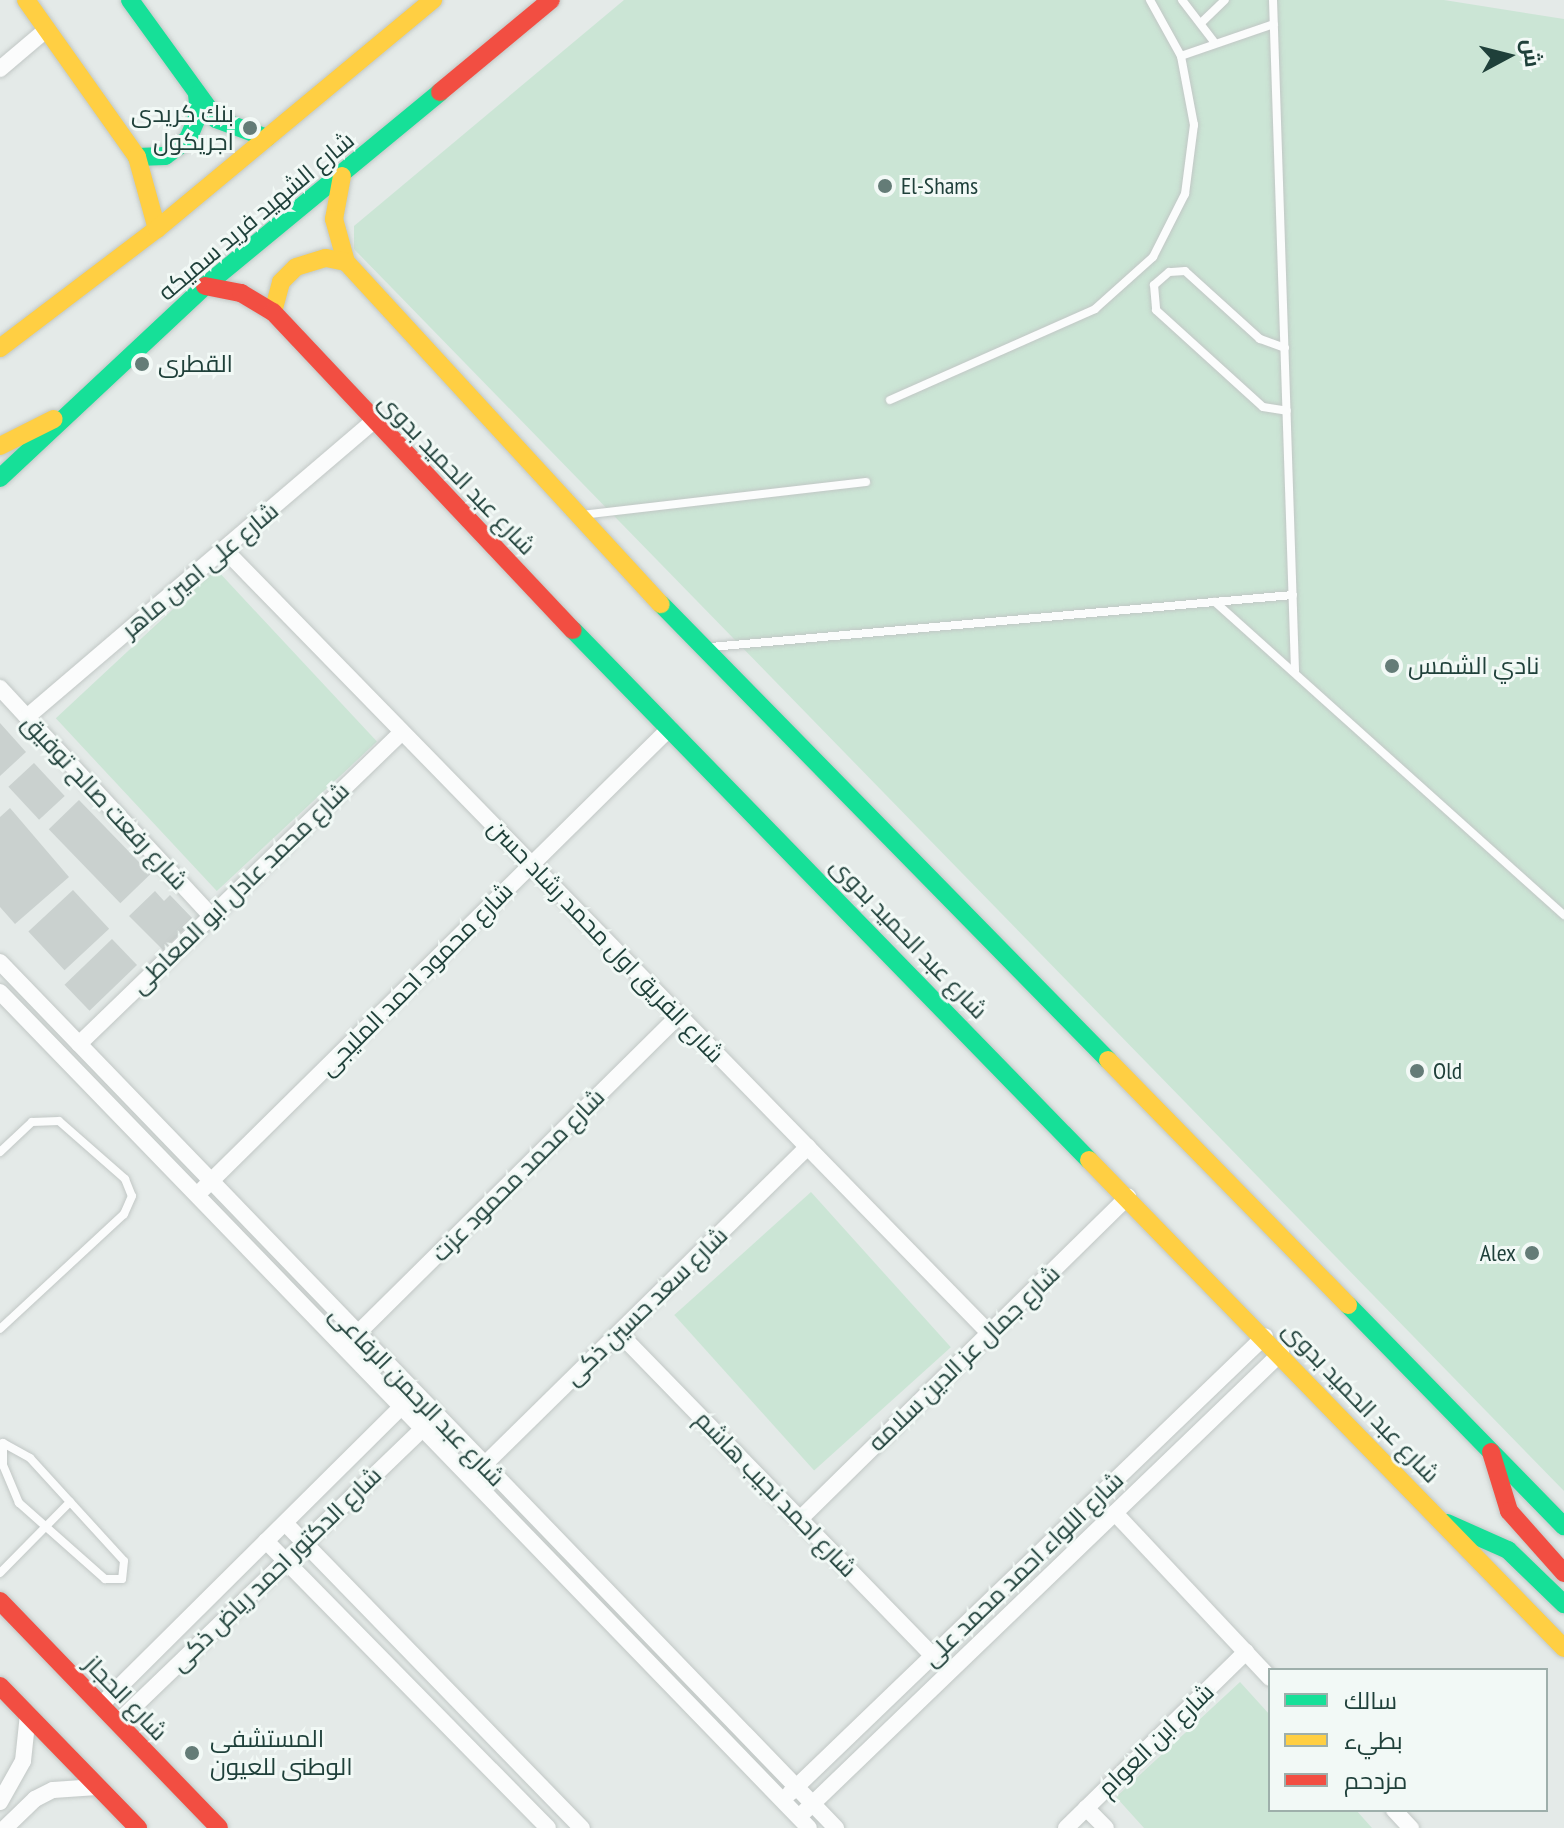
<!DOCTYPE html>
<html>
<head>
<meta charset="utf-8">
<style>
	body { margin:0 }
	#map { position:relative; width:1564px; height:1828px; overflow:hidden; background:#e4eae8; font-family:"PT Sans Narrow",Cairo,sans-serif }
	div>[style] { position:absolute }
	.green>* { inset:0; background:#cbe5d5; transform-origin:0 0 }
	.building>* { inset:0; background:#cad1cf; transform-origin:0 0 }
	.roads { filter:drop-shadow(0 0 2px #c1c7c5) drop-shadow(0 0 2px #c1c7c5) }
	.lane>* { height:8px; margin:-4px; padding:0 4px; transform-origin:4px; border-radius:4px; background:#fbfcfc }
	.street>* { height:16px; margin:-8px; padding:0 8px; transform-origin:8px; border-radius:8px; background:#fbfcfc }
	.fast>* { height:18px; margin:-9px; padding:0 9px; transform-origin:9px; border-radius:9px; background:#16e098 }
	.slow>* { height:18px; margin:-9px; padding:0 9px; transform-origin:9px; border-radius:9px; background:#ffcf43 }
	.jam>* { height:18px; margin:-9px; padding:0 9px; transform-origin:9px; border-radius:9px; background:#f24e42 }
	.dots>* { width:22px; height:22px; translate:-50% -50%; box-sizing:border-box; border:4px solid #f2f9f6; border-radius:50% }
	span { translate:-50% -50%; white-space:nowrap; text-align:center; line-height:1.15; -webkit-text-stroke:6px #f2f9f6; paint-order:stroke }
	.poi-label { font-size:24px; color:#1f403a }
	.right { translate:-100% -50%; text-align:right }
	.left { translate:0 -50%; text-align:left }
	.street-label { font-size:24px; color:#1f403a }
	.legend { position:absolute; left:1268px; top:1668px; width:280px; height:144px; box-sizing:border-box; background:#f2f9f6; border:2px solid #9eafab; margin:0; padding:10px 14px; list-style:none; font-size:24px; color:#1f403a }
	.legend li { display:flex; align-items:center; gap:16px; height:40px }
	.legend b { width:40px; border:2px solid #9eafab }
	.north { position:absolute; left:1468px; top:16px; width:80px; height:80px; -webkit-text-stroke:6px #f2f9f6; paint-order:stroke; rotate:83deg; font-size:22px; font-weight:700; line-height:32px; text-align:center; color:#1f403a }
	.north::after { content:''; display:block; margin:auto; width:28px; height:36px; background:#1f403a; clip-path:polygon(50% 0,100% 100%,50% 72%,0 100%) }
</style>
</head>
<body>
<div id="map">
	<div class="green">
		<i style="clip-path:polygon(624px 0,1444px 0,1564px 19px,1564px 1491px,354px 249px,354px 226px)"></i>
		<i style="left:216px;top:569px;width:236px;height:219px;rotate:47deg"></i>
		<i style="left:811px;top:1192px;width:209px;height:184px;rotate:48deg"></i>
		<i style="clip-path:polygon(1240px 1682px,1270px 1715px,1270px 1810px,1356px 1810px,1372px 1828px,1144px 1828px,1116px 1797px)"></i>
	</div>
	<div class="building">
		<i style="clip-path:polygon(0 723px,26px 752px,0 776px)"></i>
		<i style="left:34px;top:763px;width:45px;height:35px;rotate:47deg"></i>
		<i style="left:79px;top:800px;width:103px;height:42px;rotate:46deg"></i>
		<i style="clip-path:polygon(10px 808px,69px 877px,15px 924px,0 907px,0 817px)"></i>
		<i style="left:73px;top:890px;width:53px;height:61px;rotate:47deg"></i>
		<i style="clip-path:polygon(155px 891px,164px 901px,170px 895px,194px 920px,163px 950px,129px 916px)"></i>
		<i style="left:112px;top:939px;width:36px;height:66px;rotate:46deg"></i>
	</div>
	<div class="roads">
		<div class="lane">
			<i style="left:1182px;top:0;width:54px;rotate:52.5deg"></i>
			<i style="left:1273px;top:0;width:671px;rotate:88.12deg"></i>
			<i style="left:1201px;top:23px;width:33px;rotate:-44deg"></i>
			<i style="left:1181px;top:56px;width:98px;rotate:-19deg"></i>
			<i style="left:1285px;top:348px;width:27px;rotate:-160deg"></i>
			<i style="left:1260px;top:339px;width:101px;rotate:-137.8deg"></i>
			<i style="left:1185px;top:271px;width:16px;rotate:176deg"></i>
			<i style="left:1169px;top:272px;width:20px;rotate:139deg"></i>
			<i style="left:1154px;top:285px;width:25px;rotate:85deg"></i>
			<i style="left:1156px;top:310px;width:144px;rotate:42.2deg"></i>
			<i style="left:1263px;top:407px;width:24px;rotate:9deg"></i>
			<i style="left:890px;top:400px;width:224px;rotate:-23.9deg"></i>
			<i style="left:1095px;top:309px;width:78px;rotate:-41.9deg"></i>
			<i style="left:1153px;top:257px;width:71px;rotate:-63.1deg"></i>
			<i style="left:1185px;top:194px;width:70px;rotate:-82.6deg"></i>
			<i style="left:1194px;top:125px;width:70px;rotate:-100.7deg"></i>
			<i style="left:1181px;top:56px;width:64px;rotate:-119deg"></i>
			<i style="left:581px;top:515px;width:287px;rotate:-6.6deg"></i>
			<i style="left:1215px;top:602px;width:469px;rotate:41.9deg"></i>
			<i style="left:711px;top:647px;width:584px;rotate:-5.11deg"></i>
			<i style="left:0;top:1152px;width:44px;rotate:-43.2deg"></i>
			<i style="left:32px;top:1122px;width:27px;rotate:-2deg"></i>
			<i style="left:59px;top:1121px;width:88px;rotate:41.3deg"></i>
			<i style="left:125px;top:1179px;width:18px;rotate:68deg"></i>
			<i style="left:132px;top:1196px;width:20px;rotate:114deg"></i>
			<i style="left:124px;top:1214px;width:169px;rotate:137.2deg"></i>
			<i style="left:3px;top:1443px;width:31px;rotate:29deg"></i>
			<i style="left:30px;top:1458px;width:139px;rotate:47.6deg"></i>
			<i style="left:124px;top:1561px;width:18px;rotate:96deg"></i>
			<i style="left:122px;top:1579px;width:17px;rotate:180deg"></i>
			<i style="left:105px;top:1579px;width:115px;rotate:-138.5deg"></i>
			<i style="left:19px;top:1503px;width:41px;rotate:-112.8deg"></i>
			<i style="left:3px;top:1465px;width:22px;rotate:-90deg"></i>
			<i style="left:0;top:1573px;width:100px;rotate:-45.4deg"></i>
		</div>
		<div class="street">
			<i style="left:0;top:69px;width:60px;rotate:-40.3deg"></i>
			<i style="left:224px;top:549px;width:1095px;rotate:45.7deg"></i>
			<i style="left:0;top:688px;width:311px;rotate:47.2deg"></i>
			<i style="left:27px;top:717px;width:455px;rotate:-40.5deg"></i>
			<i style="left:0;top:962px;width:1204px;rotate:46.01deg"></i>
			<i style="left:0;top:992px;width:1163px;rotate:45.94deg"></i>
			<i style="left:79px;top:1044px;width:449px;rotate:-44deg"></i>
			<i style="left:203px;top:1189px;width:656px;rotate:-44.63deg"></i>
			<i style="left:619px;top:1333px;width:450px;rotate:45.8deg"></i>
			<i style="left:357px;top:1334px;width:453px;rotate:-44.7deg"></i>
			<i style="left:484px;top:1465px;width:454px;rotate:-44.5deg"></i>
			<i style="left:1115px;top:1513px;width:226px;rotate:46.8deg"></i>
			<i style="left:800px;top:1519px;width:460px;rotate:-44.5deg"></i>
			<i style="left:285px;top:1523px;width:426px;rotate:45.8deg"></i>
			<i style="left:266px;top:1541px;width:402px;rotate:45.5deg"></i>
			<i style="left:100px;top:1706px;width:431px;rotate:-44.8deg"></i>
			<i style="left:117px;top:1723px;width:430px;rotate:-43.9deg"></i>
			<i style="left:790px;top:1793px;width:659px;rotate:-43.89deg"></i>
			<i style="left:0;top:1802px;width:47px;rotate:-60.7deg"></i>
			<i style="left:23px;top:1761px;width:47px;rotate:-83.9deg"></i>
			<i style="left:1086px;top:1808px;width:28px;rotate:45deg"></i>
			<i style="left:1394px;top:1810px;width:25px;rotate:47deg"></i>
			<i style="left:805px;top:1811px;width:661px;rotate:-43.9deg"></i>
			<i style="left:5px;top:1828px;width:42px;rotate:-44deg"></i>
			<i style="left:35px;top:1799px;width:20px;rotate:-27deg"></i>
			<i style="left:53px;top:1790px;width:44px;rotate:-3.9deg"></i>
			<i style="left:1066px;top:1828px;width:252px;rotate:-44.4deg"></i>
		</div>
		<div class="fast">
			<i style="left:130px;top:0;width:147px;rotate:54.1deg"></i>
			<i style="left:216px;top:119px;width:54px;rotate:20.4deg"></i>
			<i style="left:137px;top:157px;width:28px;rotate:-2deg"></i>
			<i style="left:165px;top:156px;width:29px;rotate:-36deg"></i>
			<i style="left:188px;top:139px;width:28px;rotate:-67deg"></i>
			<i style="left:199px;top:113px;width:18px;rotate:-96deg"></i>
			<i style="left:0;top:478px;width:281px;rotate:-43.1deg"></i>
			<i style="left:205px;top:286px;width:305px;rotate:-39.5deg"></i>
			<i style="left:661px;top:604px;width:639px;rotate:45.57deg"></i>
			<i style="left:573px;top:630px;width:740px;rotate:45.77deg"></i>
			<i style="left:1348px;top:1305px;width:309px;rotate:45.7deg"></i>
			<i style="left:1447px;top:1523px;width:67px;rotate:23.9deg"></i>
			<i style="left:1508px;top:1550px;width:78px;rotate:44deg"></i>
		</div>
		<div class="slow">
			<i style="left:26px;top:0;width:192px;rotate:54.7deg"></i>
			<i style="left:137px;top:157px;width:75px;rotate:74.5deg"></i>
			<i style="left:342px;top:176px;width:44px;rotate:100.5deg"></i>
			<i style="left:334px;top:219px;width:45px;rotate:74.4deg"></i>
			<i style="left:346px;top:262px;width:465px;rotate:47.4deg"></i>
			<i style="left:273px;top:312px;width:31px;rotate:-75deg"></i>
			<i style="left:281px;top:282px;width:21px;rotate:-45deg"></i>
			<i style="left:296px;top:267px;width:31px;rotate:-17deg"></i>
			<i style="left:326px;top:258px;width:20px;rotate:11deg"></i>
			<i style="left:0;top:348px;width:197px;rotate:-37.2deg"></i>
			<i style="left:157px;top:229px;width:359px;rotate:-39.7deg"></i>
			<i style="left:0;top:446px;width:60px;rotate:-26.6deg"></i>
			<i style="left:1108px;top:1060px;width:343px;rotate:45.6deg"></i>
			<i style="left:1089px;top:1160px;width:681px;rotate:45.77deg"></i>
		</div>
		<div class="jam">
			<i style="left:440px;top:92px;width:144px;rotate:-39.7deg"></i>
			<i style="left:205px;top:286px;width:37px;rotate:11deg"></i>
			<i style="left:241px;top:293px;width:37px;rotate:31deg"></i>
			<i style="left:273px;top:312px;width:437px;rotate:46.7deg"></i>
			<i style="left:1491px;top:1452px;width:62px;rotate:73deg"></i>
			<i style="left:1509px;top:1511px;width:83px;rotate:48.4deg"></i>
			<i style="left:0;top:1601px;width:315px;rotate:46deg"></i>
			<i style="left:0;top:1686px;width:198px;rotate:45.8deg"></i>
		</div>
	</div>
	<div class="dots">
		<i style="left:250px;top:128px;background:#647c77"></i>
		<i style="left:885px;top:186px;background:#647c77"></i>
		<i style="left:142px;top:364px;background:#647c77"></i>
		<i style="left:1392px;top:666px;background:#647c77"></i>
		<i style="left:1417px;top:1071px;background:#647c77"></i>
		<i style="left:1532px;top:1253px;background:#647c77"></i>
		<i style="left:192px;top:1753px;background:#647c77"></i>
	</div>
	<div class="poi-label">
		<span class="right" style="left:234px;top:128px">بنك كريدى<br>اجريكول</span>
		<span class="left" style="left:901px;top:186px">El-Shams</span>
		<span class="left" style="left:158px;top:364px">القطرى</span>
		<span class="left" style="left:1408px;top:666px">نادي الشمس</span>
		<span class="left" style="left:1433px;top:1071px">Old</span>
		<span class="right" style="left:1516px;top:1253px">Alex</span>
		<span class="left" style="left:210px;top:1753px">المستشفى<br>الوطنى للعيون</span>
	</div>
	<div class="street-label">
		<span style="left:256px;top:216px;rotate:-40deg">شارع الشهيد فريد سميكه</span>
		<span style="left:457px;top:474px;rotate:46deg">شارع عبد الحميد بدوى</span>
		<span style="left:200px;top:570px;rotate:-40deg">شارع على امين ماهر</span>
		<span style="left:105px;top:802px;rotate:47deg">شارع رفعت صالح توفيق</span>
		<span style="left:240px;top:888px;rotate:-44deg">شارع محمد عادل ابو المعاطى</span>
		<span style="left:909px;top:938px;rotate:46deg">شارع عبد الحميد بدوى</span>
		<span style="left:606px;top:941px;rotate:46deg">شارع الفريق اول محمد رشاد حسن</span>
		<span style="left:416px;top:979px;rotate:-45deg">شارع محمود احمد المليجى</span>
		<span style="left:518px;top:1175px;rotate:-45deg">شارع محمد محمود عزت</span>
		<span style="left:646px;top:1306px;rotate:-44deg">شارع سعد حسين ذكى</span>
		<span style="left:964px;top:1358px;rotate:-44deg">شارع جمال عز الدين سلامه</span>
		<span style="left:417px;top:1396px;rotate:46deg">شارع عبد الرحمن الرفاعى</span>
		<span style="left:1361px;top:1402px;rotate:46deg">شارع عبد الحميد بدوى</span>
		<span style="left:776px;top:1494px;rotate:46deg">شارع احمد نجيب هاشم</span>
		<span style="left:276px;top:1569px;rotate:-44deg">شارع الدكتور احمد رياض ذكى</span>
		<span style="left:1023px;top:1569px;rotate:-44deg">شارع اللواء احمد محمد على</span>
		<span style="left:126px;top:1698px;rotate:46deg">شارع الحجاز</span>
		<span style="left:1156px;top:1740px;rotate:-44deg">شارع ابن العوام</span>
	</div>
	<ul class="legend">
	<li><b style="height:10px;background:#16e098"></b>سالك</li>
	<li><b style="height:10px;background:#ffcf43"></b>بطيء</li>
	<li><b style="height:10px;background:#f24e42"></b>مزدحم</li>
	</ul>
	<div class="north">ش</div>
</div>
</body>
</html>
